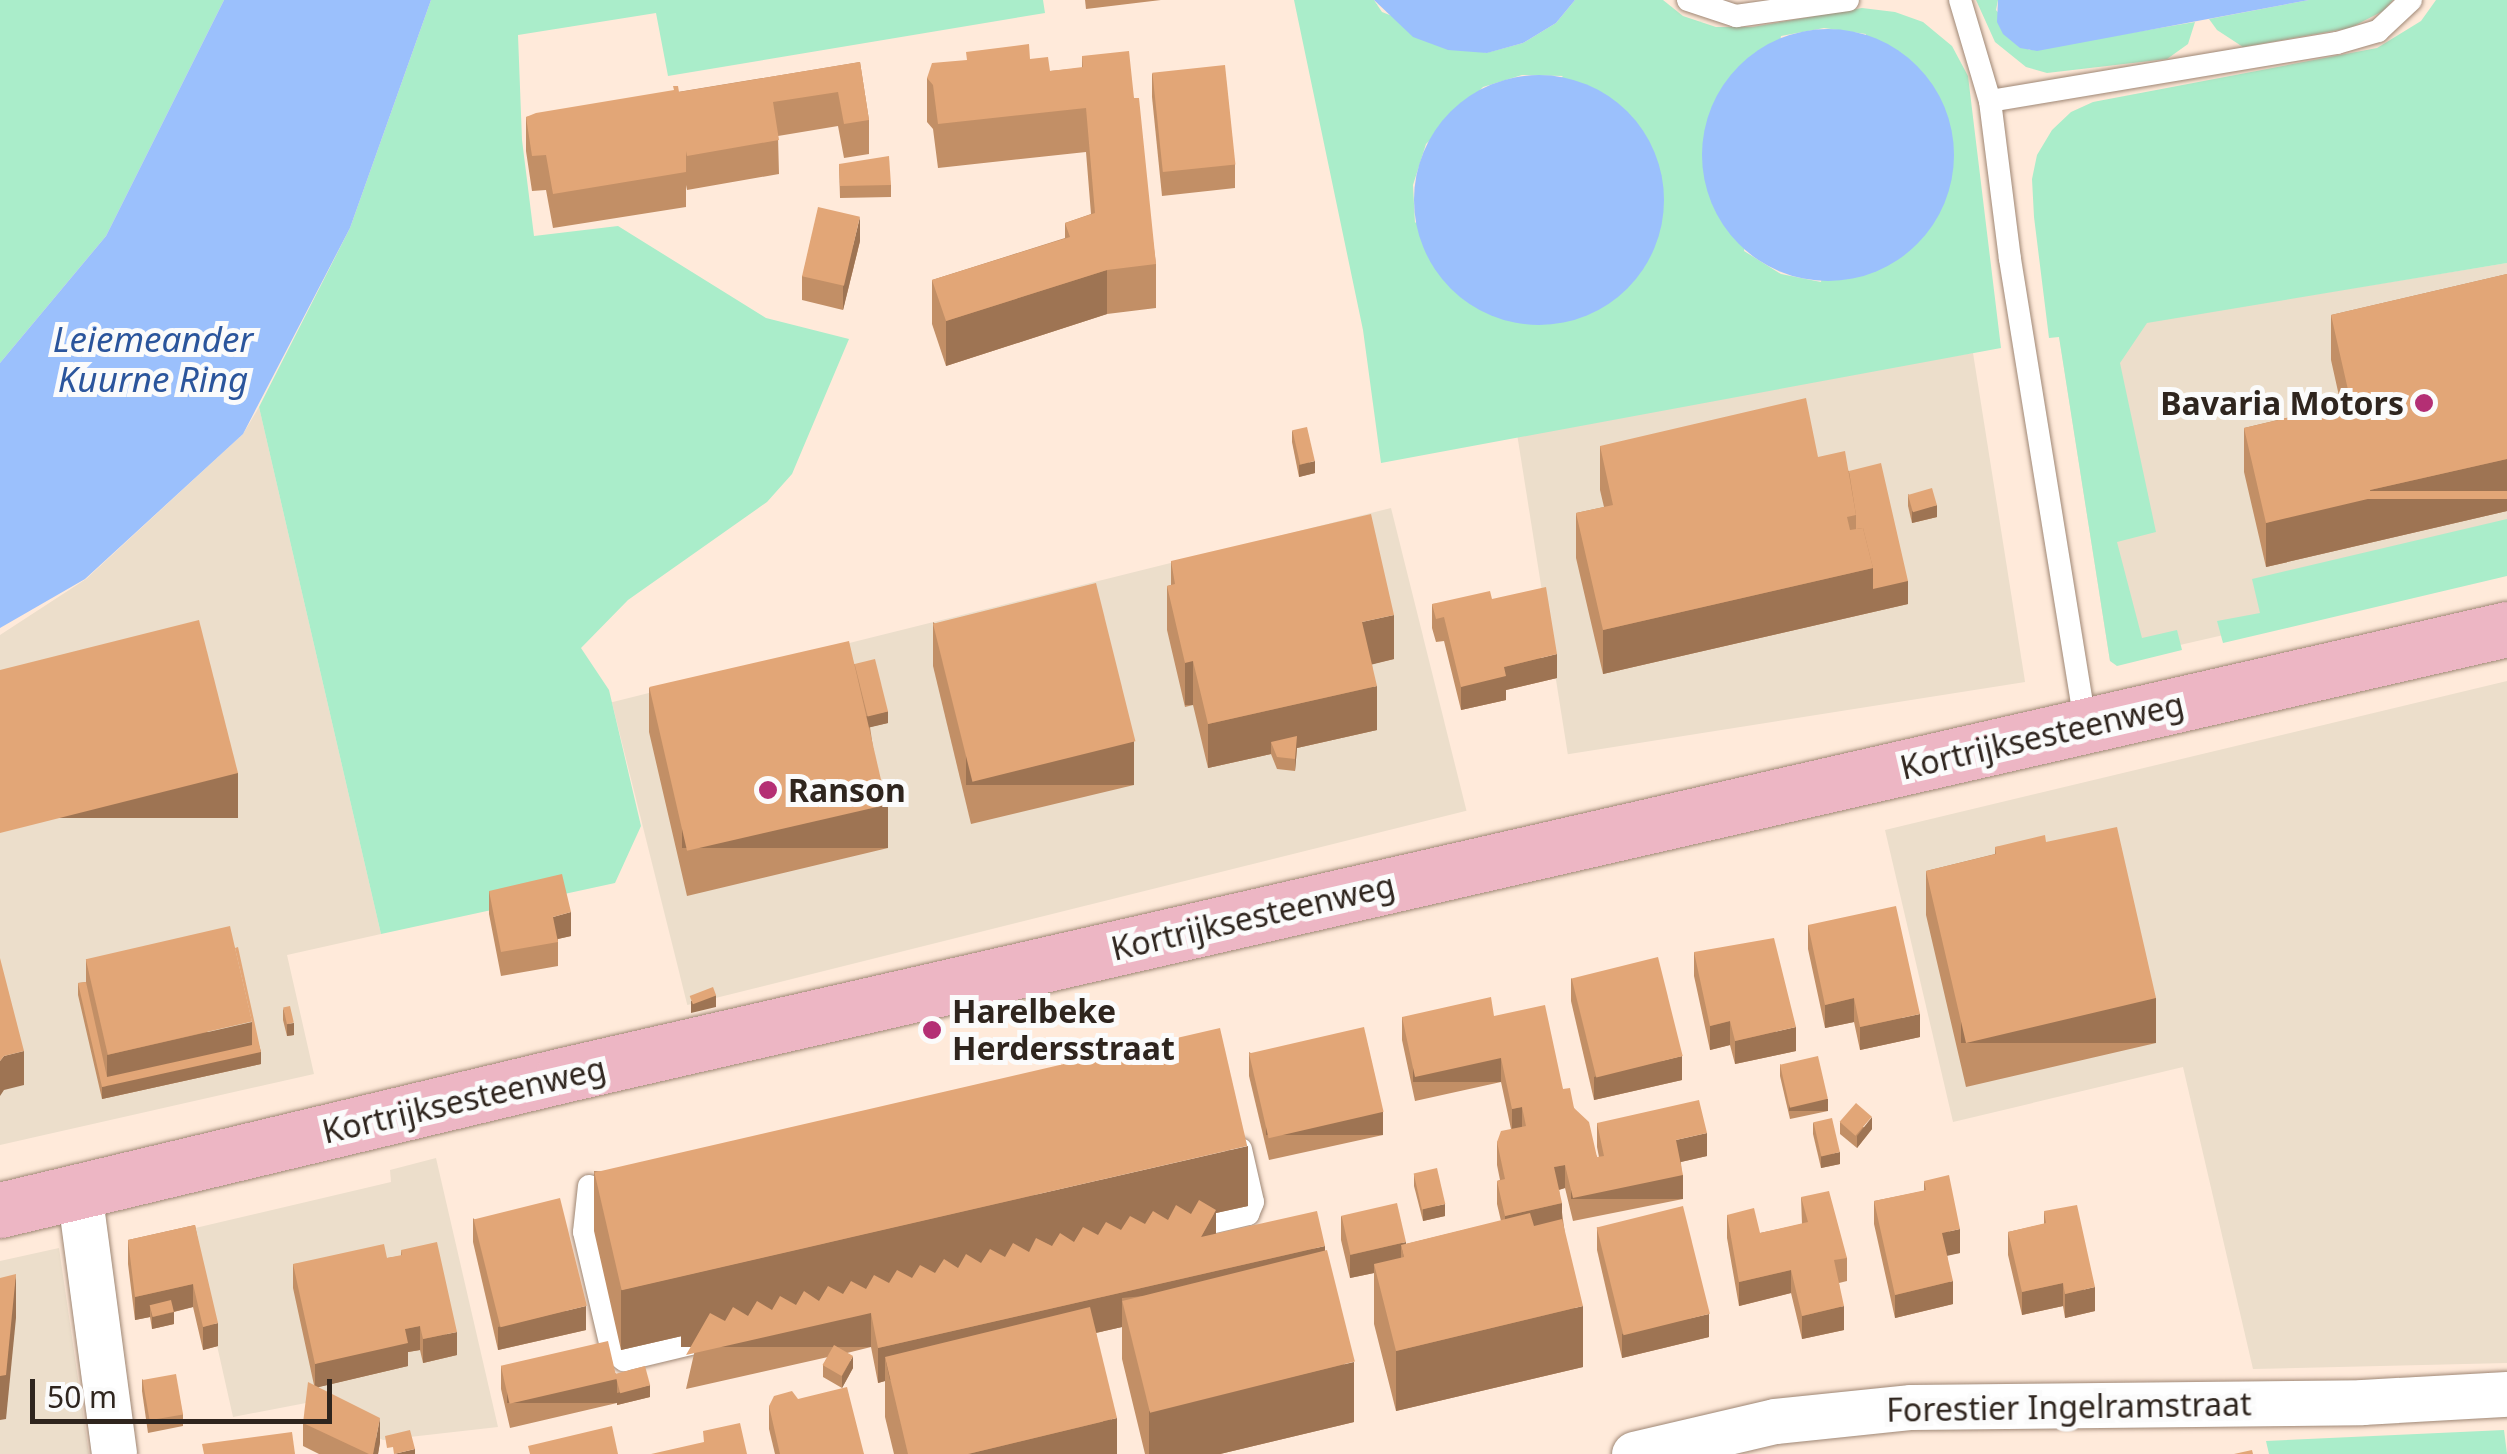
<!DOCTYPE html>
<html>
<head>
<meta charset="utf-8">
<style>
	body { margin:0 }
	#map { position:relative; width:2507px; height:1454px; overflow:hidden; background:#ffeada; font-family:"Noto Sans",sans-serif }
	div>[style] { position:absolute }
	.commercial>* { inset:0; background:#ecdecb; transform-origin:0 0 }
	.green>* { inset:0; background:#aaedca }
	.water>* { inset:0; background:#9bc0fc }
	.round { border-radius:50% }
	.roads { filter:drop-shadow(0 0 2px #9f8775) drop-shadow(0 0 2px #9f8775) }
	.lane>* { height:22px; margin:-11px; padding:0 11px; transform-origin:11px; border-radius:11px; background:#fff }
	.street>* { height:45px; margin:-22.5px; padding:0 22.5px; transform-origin:22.5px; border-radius:22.5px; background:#fff }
	.primary>* { height:55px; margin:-27.5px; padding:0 27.5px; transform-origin:27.5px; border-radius:27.5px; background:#edb6c4 }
	.wall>* { inset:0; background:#c28f66 }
	.shaded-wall>* { inset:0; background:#9e7453; transform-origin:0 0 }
	.building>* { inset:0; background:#e2a677; transform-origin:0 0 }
	.dots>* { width:28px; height:28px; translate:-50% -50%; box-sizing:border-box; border:5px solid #fbfbfb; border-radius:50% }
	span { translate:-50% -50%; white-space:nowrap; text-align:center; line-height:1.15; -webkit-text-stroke:10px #fbfbfb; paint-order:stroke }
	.poi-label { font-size:32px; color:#2f251e; font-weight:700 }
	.right { translate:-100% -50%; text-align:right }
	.left { translate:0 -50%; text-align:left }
	.street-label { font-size:32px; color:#2f251e }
	.water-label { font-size:35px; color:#2b559c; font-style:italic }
	.scale { position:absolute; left:30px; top:1379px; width:302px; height:45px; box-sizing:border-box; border:5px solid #2f251e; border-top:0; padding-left:12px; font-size:30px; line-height:35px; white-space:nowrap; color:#2f251e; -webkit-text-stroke:8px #fbfbfb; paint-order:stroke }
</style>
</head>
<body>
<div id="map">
	<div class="commercial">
		<i style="clip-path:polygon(2507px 263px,2507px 570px,2110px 661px,2059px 336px)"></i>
		<i style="left:1973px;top:353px;width:333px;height:463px;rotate:81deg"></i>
		<i style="clip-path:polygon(259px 407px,381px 934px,287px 955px,314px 1074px,0 1145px,0 635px,86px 579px,243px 434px)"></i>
		<i style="left:1391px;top:508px;width:312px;height:803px;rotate:76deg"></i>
		<i style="clip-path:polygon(2507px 681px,2507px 1363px,2253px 1369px,2183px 1067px,1953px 1122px,1885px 830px)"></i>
		<i style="clip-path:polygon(436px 1158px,498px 1427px,383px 1440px,306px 1403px,233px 1417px,191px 1229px,391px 1182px,390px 1170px)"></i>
		<i style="clip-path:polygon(59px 1248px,89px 1454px,0 1454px,0 1261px)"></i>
	</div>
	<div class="green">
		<i style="clip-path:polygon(0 0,224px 0,106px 236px,0 363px)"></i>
		<i style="clip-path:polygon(431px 0,1043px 0,1045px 13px,668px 76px,656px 13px,518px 35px,522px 140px,534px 236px,618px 226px,766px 318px,849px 339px,792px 474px,767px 502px,628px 600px,581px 648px,609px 690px,641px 826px,615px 883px,381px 934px,259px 407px,350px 228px)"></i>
		<i style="clip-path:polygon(evenodd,1294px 0,1374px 0,1382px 12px,1486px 53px,1523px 43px,1556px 23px,1575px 0,1663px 0,1683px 16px,1716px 27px,1752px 27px,1862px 8px,1895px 12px,1923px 22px,1952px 46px,1968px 76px,2001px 348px,1381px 463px,1363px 330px,1294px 0,1824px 28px,1866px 34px,1821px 282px,1781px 274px,1744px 251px,1781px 36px,1824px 28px,1294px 0,1522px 75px,1563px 76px,1415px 223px,1413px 185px,1426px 144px,1483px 87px,1522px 75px)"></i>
		<i style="clip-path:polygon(1976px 0,1998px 0,1996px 10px,2029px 50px,2195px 22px,2188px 44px,2167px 59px,2047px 73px,2026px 67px,1995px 42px)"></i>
		<i style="clip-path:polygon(2309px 0,2393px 0,2383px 11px,2350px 28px,2243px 47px,2217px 30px,2209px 19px)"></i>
		<i style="clip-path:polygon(2436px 0,2507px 0,2507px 263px,2147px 323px,2120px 363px,2156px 532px,2117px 542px,2142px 638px,2177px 630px,2182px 650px,2117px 666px,2110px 661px,2059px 337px,2049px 338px,2034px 217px,2032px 179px,2037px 155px,2052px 130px,2071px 112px,2093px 102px,2377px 48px,2421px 21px)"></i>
		<i style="clip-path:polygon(2507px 519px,2507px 576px,2223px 643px,2217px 621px,2260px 613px,2252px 579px)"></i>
		<i style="clip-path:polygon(2504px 1430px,2507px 1454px,2269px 1454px,2266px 1441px)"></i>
	</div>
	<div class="water">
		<i style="clip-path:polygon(224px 0,431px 0,350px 228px,243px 434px,85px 579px,0 628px,0 363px,106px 236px)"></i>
		<i style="clip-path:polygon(1374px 0,1575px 0,1556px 23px,1523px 43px,1487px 53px,1448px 50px,1413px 37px)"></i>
		<i style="clip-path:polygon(1998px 0,2309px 0,2037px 51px,2020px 48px,2003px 34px,1997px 22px)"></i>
		<i class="round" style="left:1702px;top:29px;width:252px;height:252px"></i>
		<i class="round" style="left:1414px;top:75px;width:250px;height:250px"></i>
	</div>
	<div class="roads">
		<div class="lane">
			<i style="left:1688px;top:0;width:51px;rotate:18.4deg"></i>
			<i style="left:1736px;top:16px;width:113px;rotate:-8.1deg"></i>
			<i style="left:1960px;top:0;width:105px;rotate:73.5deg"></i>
			<i style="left:1990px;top:101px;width:159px;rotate:82.8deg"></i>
			<i style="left:2010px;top:259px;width:473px;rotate:80.8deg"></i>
			<i style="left:1990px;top:101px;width:352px;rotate:-9.5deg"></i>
			<i style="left:2337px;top:43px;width:43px;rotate:-16.3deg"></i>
			<i style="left:2378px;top:31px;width:45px;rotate:-43.2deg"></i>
			<i style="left:589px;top:1186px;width:46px;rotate:96.2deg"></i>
			<i style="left:584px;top:1232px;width:122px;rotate:76.8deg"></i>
			<i style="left:612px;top:1351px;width:15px;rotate:37deg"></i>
			<i style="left:624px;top:1360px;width:99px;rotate:-13.5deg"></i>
			<i style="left:1189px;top:1228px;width:61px;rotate:-13.3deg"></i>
			<i style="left:1248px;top:1214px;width:13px;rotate:-67deg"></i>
			<i style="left:1253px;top:1202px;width:54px;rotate:-102.8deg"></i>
		</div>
		<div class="street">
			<i style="left:79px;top:1191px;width:265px;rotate:82.4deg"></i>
			<i style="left:1634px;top:1454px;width:145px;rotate:-13.2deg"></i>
			<i style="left:1775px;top:1421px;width:137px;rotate:-5.9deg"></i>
			<i style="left:1911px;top:1407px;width:451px;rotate:-0.6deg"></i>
			<i style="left:2362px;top:1402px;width:145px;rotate:-3.2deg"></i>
		</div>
		<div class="primary">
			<i style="left:0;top:1210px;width:579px;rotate:-13.48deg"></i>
			<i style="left:563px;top:1075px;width:1995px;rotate:-12.92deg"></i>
		</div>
	</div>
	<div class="wall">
		<i style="clip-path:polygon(1085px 0,1161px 0,1086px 9px)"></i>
		<i style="clip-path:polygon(1082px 56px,1134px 98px,1156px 264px,1156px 308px,1107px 314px,946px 366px,932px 324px,932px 280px,1065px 238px,1065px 223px,1091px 214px,1086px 152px,938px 168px,933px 129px,927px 122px,927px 78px,1030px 59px,1050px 71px,1082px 68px)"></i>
		<i style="clip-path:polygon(860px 62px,869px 120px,869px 154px,844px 158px,838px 126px,778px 136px,779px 174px,687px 190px,686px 185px,686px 207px,553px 228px,546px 190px,532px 191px,526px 151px,526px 117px)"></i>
		<i style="clip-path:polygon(1152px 73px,1235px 164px,1235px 188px,1162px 196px,1152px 97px)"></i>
		<i style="clip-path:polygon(839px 164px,891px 185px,891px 197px,840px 198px)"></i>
		<i style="clip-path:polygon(860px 241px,843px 310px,802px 300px,802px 276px)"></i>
		<i style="clip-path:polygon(2507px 274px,2507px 511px,2266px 567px,2244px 472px,2244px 428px,2341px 405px,2331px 360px,2331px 315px)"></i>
		<i style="clip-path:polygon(1292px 430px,1315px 473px,1299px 477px,1292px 442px)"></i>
		<i style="clip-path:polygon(1600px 446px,1818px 457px,1849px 471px,1908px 604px,1603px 674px,1576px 558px,1576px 513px,1604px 507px,1600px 490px)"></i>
		<i style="clip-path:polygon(1908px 494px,1937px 517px,1912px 523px,1908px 506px)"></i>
		<i style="clip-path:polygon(1171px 561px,1394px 659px,1372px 664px,1377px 730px,1297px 748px,1295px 771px,1277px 769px,1271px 754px,1208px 768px,1193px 705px,1185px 707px,1167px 630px,1167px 586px,1171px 585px)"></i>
		<i style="clip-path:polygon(1492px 599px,1557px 678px,1506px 690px,1506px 700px,1461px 710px,1444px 641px,1436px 642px,1432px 628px,1432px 604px)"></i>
		<i style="clip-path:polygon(933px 622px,1134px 785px,971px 824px,933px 666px)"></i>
		<i style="clip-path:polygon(855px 664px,888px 723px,870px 727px,888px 848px,687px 896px,649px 732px,649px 688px)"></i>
		<i style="clip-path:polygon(2046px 842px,2156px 1043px,1966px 1087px,1926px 915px,1926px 871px,1995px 854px,1995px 847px)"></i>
		<i style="clip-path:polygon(489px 891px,571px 936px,558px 939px,558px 966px,501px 976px,489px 914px)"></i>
		<i style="clip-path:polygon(1808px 925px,1920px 1037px,1860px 1050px,1854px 1022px,1825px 1028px,1808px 949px)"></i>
		<i style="clip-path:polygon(1694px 952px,1796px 1051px,1735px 1064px,1730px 1045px,1710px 1050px,1694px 976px)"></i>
		<i style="clip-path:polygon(86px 959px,261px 1064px,102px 1099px,78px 995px,78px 983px,86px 982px)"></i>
		<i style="clip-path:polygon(1571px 978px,1682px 1080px,1594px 1100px,1571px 1001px)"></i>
		<i style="clip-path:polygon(283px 1008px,294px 1035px,287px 1036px,283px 1020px)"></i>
		<i style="clip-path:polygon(1494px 1016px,1563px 1089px,1574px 1108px,1597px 1157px,1599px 1157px,1597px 1147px,1597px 1123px,1707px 1156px,1681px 1162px,1683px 1199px,1573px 1221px,1565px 1188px,1559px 1190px,1583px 1367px,1396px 1411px,1374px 1324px,1374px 1273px,1350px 1278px,1341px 1240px,1341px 1216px,1406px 1244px,1501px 1221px,1497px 1204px,1497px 1181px,1500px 1180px,1497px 1165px,1497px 1142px,1511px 1129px,1501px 1082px,1415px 1101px,1402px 1040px,1402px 1017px)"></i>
		<i style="clip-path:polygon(1249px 1052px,1383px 1135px,1269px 1160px,1249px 1076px)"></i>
		<i style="clip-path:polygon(1780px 1064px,1828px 1111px,1790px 1119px,1780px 1076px)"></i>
		<i style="clip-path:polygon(1813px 1122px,1840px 1164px,1821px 1168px,1813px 1134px)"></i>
		<i style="clip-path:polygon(1840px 1122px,1872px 1129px,1857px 1148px,1840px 1134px)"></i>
		<i style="clip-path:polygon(594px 1171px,1248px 1206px,1216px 1213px,1216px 1234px,1325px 1250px,1354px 1422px,1220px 1454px,1145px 1454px,1122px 1359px,1122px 1327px,1096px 1333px,1117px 1454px,894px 1454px,885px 1417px,885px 1381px,878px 1383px,871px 1347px,847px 1353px,853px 1368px,842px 1388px,823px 1377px,823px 1365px,828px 1357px,686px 1389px,699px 1332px,621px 1350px,594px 1231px)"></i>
		<i style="clip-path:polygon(1414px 1174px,1445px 1216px,1423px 1221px,1414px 1186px)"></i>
		<i style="clip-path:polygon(1924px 1181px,1960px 1253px,1947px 1255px,1953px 1304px,1895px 1318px,1874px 1224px,1874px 1201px,1924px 1191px)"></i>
		<i style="clip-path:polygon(1801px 1197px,1847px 1258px,1847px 1281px,1839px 1283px,1844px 1330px,1802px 1339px,1791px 1293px,1739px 1306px,1727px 1238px,1727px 1215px,1760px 1233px,1802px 1224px)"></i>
		<i style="clip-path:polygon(2044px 1211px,2095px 1311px,2065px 1318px,2063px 1306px,2022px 1315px,2008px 1255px,2008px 1232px,2044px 1224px)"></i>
		<i style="clip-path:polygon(473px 1218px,586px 1330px,498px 1350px,473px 1242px)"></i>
		<i style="clip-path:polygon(195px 1225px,218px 1346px,203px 1350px,193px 1307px,174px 1312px,174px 1324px,152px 1329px,150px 1317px,135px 1320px,128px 1264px,128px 1240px)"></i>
		<i style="clip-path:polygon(1597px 1227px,1709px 1337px,1622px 1358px,1597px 1250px)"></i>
		<i style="clip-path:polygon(401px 1250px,457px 1355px,423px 1363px,420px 1350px,408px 1352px,408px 1366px,318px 1387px,380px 1442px,378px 1454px,319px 1454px,303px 1446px,303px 1423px,314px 1385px,293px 1288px,293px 1264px,387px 1258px,401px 1256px)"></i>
		<i style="clip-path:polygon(501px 1366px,615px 1373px,650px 1397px,617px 1405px,617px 1403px,510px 1428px,501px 1389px)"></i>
		<i style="clip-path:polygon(142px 1379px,183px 1414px,183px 1426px,148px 1433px,142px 1391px)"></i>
		<i style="clip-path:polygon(798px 1399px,864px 1454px,775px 1454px,769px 1429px,769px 1406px)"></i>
	</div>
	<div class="shaded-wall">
		<i style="clip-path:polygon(860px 217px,860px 241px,843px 310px,843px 286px)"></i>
		<i style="clip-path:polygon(1107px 270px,1107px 314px,946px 366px,946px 321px)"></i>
		<i style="clip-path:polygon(2507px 459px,2507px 511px,2266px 567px,2266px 523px,2370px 490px)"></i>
		<i style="clip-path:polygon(1315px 461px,1315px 473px,1299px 477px,1299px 465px)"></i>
		<i style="clip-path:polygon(1937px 505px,1937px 517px,1912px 523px,1912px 511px)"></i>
		<i style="clip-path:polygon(1873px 568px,1908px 581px,1908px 604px,1603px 674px,1603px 630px)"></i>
		<i style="clip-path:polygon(1394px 615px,1394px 659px,1362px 667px,1362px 622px)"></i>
		<i style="clip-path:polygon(1557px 654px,1557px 678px,1506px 690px,1506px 700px,1461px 710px,1461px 687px,1504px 667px)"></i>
		<i style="left:1193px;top:661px;width:44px;height:8px;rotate:90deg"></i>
		<i style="clip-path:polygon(1377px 686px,1377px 730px,1297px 748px,1295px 771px,1295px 759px,1271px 742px,1271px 754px,1208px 768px,1208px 724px)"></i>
		<i style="clip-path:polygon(888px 711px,888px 723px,863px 729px,863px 717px)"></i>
		<i style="left:1134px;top:741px;width:44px;height:168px;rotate:90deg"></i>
		<i style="left:238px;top:773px;width:45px;height:245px;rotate:90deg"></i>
		<i style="left:888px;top:804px;width:44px;height:206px;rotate:90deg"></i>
		<i style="clip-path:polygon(571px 912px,571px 936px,553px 940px,553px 917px)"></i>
		<i style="clip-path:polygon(716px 995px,716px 1007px,691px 1013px,691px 1001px)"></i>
		<i style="clip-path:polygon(1854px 998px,1854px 1022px,1825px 1028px,1825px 1005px)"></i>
		<i style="left:2156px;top:998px;width:45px;height:195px;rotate:90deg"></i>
		<i style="clip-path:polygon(1920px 1014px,1920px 1037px,1860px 1050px,1860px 1027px)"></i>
		<i style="clip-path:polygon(1730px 1021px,1730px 1045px,1710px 1050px,1710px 1026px)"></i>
		<i style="clip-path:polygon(252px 1022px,261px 1052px,261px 1064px,102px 1099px,102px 1087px,107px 1086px,107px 1055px)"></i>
		<i style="clip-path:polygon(294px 1023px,294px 1035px,287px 1036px,287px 1024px)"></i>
		<i style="clip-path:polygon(1796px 1027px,1796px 1051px,1735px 1064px,1735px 1041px)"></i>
		<i style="clip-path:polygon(24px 1051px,24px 1085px,4px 1090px,0 1096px,0 1061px,4px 1056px)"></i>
		<i style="clip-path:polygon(1682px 1056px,1682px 1080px,1594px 1100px,1594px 1077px)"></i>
		<i style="left:1501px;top:1058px;width:24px;height:88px;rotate:90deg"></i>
		<i style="left:1828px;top:1099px;width:12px;height:39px;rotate:90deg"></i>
		<i style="clip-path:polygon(1522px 1107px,1522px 1130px,1512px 1132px,1512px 1109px)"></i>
		<i style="left:1383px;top:1112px;width:23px;height:117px;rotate:90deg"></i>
		<i style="clip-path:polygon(1872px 1117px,1872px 1129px,1857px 1148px,1857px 1136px)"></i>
		<i style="clip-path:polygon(1707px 1133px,1707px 1156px,1676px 1163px,1676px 1140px)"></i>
		<i style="clip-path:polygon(1248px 1146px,1248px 1206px,1216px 1213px,1216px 1245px,1201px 1237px,1214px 1214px,621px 1350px,621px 1290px)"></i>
		<i style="clip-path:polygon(1840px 1152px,1840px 1164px,1821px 1168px,1821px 1156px)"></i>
		<i style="clip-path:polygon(1565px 1165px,1565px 1188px,1554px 1191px,1554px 1167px)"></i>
		<i style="left:1683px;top:1175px;width:24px;height:112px;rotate:90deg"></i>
		<i style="clip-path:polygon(1562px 1203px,1562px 1227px,1505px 1240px,1505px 1216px)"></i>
		<i style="clip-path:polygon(1445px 1204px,1445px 1216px,1423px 1221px,1423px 1209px)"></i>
		<i style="clip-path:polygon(1960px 1229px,1960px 1253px,1942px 1257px,1942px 1233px)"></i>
		<i style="clip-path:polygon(1406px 1242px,1406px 1265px,1401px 1245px,1401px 1266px,1374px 1264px,1374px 1273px,1350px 1278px,1350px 1255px)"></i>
		<i style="clip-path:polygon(1325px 1246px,1325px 1280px,1122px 1298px,1122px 1327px,890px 1380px,885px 1357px,885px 1381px,878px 1383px,878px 1348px)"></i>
		<i style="clip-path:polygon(1791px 1270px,1791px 1293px,1739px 1306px,1739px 1282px)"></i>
		<i style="clip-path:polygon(16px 1274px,16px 1318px,6px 1419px,0 1420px,0 1376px)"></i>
		<i style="clip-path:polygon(1953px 1281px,1953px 1304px,1895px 1318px,1895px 1295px)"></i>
		<i style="clip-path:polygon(2063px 1283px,2063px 1306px,2022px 1315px,2022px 1292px)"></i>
		<i style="clip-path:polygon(193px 1284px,193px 1307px,152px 1317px,150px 1305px,150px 1317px,135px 1320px,135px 1297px)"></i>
		<i style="clip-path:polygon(2095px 1287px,2095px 1311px,2065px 1318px,2065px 1294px)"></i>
		<i style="clip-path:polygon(586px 1306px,586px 1330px,498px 1350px,498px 1327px)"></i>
		<i style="clip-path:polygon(1583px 1306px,1583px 1367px,1396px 1411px,1396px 1351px)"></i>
		<i style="clip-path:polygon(1844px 1306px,1844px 1330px,1802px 1339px,1802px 1316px)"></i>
		<i style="clip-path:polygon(174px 1312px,174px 1324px,152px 1329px,152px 1317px)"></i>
		<i style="left:871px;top:1313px;width:34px;height:190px;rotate:90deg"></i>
		<i style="clip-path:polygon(1709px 1314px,1709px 1337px,1622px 1358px,1622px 1334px)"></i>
		<i style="clip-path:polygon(218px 1323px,218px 1346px,203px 1350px,203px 1327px)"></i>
		<i style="clip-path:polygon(420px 1326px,420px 1350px,408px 1352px,408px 1366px,315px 1388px,315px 1364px,405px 1329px)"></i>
		<i style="clip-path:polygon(457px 1332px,457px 1355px,423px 1363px,423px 1339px)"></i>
		<i style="clip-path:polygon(853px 1356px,853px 1368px,842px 1388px,842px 1376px)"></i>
		<i style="clip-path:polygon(1354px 1362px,1354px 1422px,1220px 1454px,1149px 1454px,1149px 1411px)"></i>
		<i style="left:617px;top:1379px;width:24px;height:110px;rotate:90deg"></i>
		<i style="clip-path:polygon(650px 1385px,650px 1397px,617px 1405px,617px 1393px)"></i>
		<i style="clip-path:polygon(380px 1418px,380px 1442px,378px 1454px,373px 1454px)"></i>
		<i style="clip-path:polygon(1117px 1418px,1117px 1454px,968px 1454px)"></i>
		<i style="clip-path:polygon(415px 1449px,415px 1454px,394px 1454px)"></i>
	</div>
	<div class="building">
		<i style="clip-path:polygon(1029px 44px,1030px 59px,1048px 57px,1050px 71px,1083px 67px,1082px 56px,1129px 51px,1134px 98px,1139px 98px,1156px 264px,1107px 270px,946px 321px,932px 280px,1070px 237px,1065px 223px,1095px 213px,1086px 108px,938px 124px,933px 85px,927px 78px,932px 63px,967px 60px,966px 52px)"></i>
		<i style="clip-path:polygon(860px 62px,869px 120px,844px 124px,838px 92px,773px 102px,779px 140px,687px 156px,686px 151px,686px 172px,553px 194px,546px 155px,532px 156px,526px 117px,536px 113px,674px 90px,673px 86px,678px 86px,679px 92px)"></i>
		<i style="left:1225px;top:65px;width:100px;height:73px;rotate:84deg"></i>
		<i style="clip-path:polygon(889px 156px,891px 185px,840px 186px,839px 164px)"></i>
		<i style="left:818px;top:207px;width:43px;height:71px;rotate:13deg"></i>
		<i style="clip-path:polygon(2507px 274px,2507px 459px,2370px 490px,2372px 498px,2266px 523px,2244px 428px,2351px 403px,2331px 315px)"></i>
		<i style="clip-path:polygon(1806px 398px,1818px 457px,1845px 451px,1856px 515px,1847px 517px,1850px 530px,1863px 528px,1873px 568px,1603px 630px,1576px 513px,1613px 505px,1600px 446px)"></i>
		<i style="left:1307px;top:427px;width:35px;height:15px;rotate:77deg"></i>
		<i style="clip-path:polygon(1881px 463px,1908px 581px,1873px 589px,1873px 568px,1863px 528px,1856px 529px,1856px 515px,1849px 471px)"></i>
		<i style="left:1932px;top:488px;width:18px;height:25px;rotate:74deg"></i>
		<i style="left:2507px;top:491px;width:8px;height:139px;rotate:90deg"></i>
		<i style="clip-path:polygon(1371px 514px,1394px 615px,1362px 622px,1377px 686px,1208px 724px,1193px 661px,1185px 663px,1167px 586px,1175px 584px,1171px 561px)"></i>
		<i style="left:1096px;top:583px;width:163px;height:168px;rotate:76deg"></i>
		<i style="clip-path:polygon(1546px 587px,1557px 654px,1504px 667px,1506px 676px,1461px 687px,1444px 617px,1436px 619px,1432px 604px,1490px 591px,1492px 599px)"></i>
		<i style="clip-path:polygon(199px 620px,238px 773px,0 833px,0 670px)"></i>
		<i style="left:849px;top:641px;width:168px;height:205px;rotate:77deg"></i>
		<i style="left:875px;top:659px;width:54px;height:21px;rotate:76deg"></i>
		<i style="clip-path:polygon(1297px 736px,1295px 759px,1277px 757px,1271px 742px)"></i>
		<i style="clip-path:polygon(2117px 827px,2156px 998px,1966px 1043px,1926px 871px,1996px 854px,1995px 847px,2045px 835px,2046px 842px)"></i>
		<i style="clip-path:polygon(562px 874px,571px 912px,553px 917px,558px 942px,501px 952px,489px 891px)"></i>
		<i style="clip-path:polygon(1896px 906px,1920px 1014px,1860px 1027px,1854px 998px,1825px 1005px,1808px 925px)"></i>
		<i style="left:230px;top:926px;width:98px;height:148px;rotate:77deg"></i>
		<i style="clip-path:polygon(1774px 938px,1796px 1027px,1735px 1041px,1730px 1021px,1710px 1026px,1694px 952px)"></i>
		<i style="clip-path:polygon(238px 947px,261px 1052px,102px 1087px,78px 983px,86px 982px,107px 1077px,252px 1045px,252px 1022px,235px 948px)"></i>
		<i style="left:1658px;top:957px;width:102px;height:89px;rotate:76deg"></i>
		<i style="clip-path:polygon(0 958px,24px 1051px,4px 1056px,0 1061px)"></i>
		<i style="left:713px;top:987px;width:9px;height:25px;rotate:69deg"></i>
		<i style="clip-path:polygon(1491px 997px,1494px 1016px,1545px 1005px,1563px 1089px,1570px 1088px,1574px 1108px,1589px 1122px,1597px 1157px,1604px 1156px,1597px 1123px,1699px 1100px,1707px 1133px,1676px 1140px,1683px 1175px,1573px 1198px,1565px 1165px,1554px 1167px,1562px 1203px,1505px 1216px,1497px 1181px,1505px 1179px,1497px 1142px,1501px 1131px,1526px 1126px,1522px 1107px,1512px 1109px,1501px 1058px,1415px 1077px,1402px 1017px)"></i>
		<i style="left:290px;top:1006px;width:17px;height:7px;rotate:77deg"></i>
		<i style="left:1364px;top:1027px;width:87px;height:118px;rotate:77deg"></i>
		<i style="left:1220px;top:1028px;width:121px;height:642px;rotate:77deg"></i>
		<i style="left:1818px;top:1056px;width:44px;height:39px;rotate:77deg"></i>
		<i style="left:1856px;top:1103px;width:21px;height:25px;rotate:41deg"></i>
		<i style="left:1832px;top:1118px;width:35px;height:19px;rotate:77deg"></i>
		<i style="left:1437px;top:1168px;width:37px;height:24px;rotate:77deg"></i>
		<i style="clip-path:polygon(1949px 1175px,1960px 1229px,1942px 1233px,1953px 1281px,1895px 1295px,1874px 1201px,1926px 1190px,1924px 1181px)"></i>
		<i style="clip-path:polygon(1829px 1191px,1847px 1258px,1834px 1260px,1844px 1306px,1802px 1316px,1791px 1270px,1739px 1282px,1727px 1215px,1754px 1208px,1760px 1233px,1808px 1222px,1801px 1197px)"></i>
		<i style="left:560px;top:1198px;width:111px;height:89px;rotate:76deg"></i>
		<i style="clip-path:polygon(1199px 1200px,1216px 1210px,1201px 1237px,1317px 1211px,1325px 1246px,878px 1348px,871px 1313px,686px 1355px,710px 1313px,725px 1321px,733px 1307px,748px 1316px,757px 1301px,772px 1310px,780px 1296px,796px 1305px,804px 1291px,819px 1301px,828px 1286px,843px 1294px,851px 1281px,866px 1289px,874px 1275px,889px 1283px,897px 1270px,912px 1278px,920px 1265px,935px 1273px,944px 1259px,958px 1268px,966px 1254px,981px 1263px,990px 1249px,1005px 1257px,1013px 1243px,1029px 1252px,1036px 1238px,1052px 1246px,1060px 1233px,1074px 1242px,1083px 1227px,1098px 1235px,1106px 1222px,1121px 1230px,1130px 1216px,1145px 1224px,1153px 1211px,1168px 1220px,1176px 1205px,1191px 1214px)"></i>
		<i style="left:1397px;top:1203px;width:40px;height:57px;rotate:77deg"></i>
		<i style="clip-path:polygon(2077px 1205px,2095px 1287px,2065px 1294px,2063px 1283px,2022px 1292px,2008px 1232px,2046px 1223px,2044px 1211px)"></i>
		<i style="left:1683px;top:1206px;width:111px;height:89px;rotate:76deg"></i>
		<i style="clip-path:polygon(1530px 1213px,1534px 1226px,1562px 1219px,1583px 1306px,1396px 1351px,1374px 1264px,1404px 1257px,1401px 1245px)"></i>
		<i style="clip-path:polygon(195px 1225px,218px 1323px,203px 1327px,193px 1284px,135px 1297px,128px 1240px)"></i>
		<i style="clip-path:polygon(437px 1242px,457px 1332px,423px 1339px,420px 1326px,405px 1329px,408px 1343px,315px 1364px,293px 1264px,384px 1244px,387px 1258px,402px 1255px,401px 1250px)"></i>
		<i style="left:1327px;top:1250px;width:115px;height:211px;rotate:76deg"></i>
		<i style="clip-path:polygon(16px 1274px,6px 1375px,0 1376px,0 1278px)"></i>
		<i style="left:171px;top:1300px;width:12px;height:22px;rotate:76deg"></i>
		<i style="clip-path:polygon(1090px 1307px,1117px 1418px,968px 1454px,908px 1454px,885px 1357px)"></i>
		<i style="left:608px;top:1341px;width:39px;height:110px;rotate:77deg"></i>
		<i style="left:834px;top:1345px;width:22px;height:23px;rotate:30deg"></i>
		<i style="left:645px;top:1366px;width:20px;height:31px;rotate:75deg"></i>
		<i style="left:176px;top:1374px;width:41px;height:34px;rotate:80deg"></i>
		<i style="clip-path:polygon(308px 1382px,380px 1418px,373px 1454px,369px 1454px,303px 1423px)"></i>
		<i style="clip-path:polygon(847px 1387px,864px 1454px,780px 1454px,769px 1406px,774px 1396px,792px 1391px,798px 1399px)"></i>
		<i style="clip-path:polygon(740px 1423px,747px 1454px,651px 1454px,704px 1442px,703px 1431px)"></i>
		<i style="clip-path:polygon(612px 1426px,618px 1454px,530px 1454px,528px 1446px)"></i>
		<i style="clip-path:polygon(410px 1430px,415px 1449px,394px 1454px,393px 1447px,387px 1448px,385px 1436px)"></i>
		<i style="clip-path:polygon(292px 1432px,295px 1454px,204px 1454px,202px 1444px)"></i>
		<i style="clip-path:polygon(2252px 1450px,2253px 1454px,2234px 1454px)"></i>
	</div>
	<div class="dots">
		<i style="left:2424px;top:403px;background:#b42f74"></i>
		<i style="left:768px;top:790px;background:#b42f74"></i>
		<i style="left:932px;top:1030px;background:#b42f74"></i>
	</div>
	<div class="poi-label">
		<span class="right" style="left:2404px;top:403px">Bavaria Motors</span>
		<span class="left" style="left:788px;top:790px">Ranson</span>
		<span class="left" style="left:952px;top:1030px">Harelbeke<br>Herdersstraat</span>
	</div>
	<div class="street-label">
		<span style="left:2042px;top:736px;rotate:-13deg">Kortrijksesteenweg</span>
		<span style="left:1253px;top:917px;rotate:-13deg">Kortrijksesteenweg</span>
		<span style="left:464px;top:1100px;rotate:-13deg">Kortrijksesteenweg</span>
		<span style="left:2069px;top:1407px;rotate:-1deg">Forestier Ingelramstraat</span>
	</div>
	<div class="water-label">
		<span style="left:153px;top:359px">Leiemeander<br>Kuurne Ring</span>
	</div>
	<div class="scale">50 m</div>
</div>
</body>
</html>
